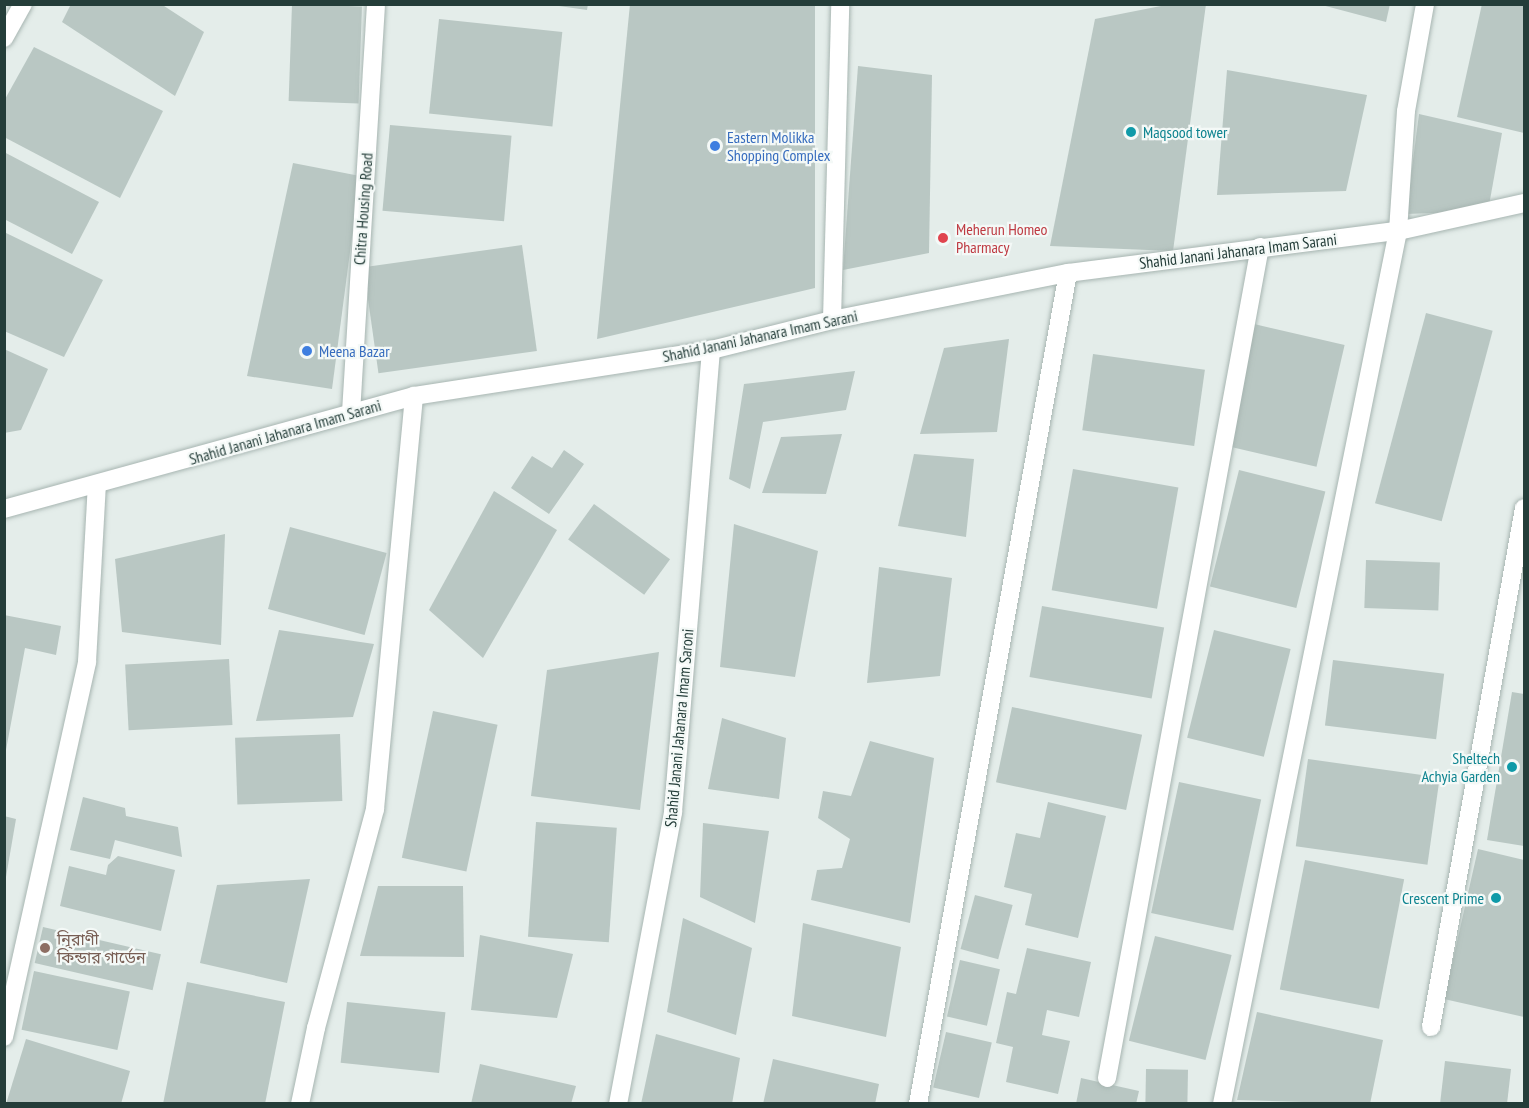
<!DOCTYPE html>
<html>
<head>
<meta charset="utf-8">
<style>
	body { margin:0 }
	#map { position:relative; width:1529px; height:1108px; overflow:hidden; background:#e4edea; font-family:"PT Sans Narrow","Noto Sans Bengali",sans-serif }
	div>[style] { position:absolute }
	.building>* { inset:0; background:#b9c7c3; transform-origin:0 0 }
	.roads { filter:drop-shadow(0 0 2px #a7b5b1) drop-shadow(0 0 2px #a7b5b1) }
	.minor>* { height:18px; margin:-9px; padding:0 9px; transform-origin:9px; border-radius:9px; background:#fff }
	.tertiary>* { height:18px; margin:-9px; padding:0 9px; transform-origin:9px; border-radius:9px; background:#fff }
	.dots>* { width:16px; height:16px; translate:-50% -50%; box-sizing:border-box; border:3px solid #f4f9f7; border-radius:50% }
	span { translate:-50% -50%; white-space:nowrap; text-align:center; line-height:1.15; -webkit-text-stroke:4.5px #f4f9f7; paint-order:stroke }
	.culture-label { font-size:16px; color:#0d838f }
	.left { translate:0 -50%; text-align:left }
	.right { translate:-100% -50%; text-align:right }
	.shop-label { font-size:16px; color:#366cbe }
	.street-label { font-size:16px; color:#243d39 }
	.health-label { font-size:16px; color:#be3a42 }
	.education-label { font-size:16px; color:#785e54 }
	.frame { position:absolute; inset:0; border:6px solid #243d39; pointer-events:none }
</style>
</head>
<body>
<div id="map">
	<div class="building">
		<i style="clip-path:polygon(71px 4px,161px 4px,204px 32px,175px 96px,62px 22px)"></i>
		<i style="left:292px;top:4px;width:70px;height:97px;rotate:2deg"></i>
		<i style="clip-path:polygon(559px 4px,588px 4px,587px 10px,559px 6px)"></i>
		<i style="clip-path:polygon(630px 4px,815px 4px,815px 288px,597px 339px)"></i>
		<i style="clip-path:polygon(1171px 4px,1206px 4px,1173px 251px,1050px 246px,1095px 19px)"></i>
		<i style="clip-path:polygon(1318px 4px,1390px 4px,1386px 22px)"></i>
		<i style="clip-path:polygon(1482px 4px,1524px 4px,1524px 133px,1457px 117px)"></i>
		<i style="left:439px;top:19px;width:124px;height:95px;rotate:6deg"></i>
		<i style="clip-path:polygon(34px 47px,163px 111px,120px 198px,4px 137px,4px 101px)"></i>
		<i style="clip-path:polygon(858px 66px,932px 75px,929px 253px,843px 270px)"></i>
		<i style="clip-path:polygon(1227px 70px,1367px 95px,1346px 191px,1217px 195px)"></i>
		<i style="clip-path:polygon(1419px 114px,1502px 133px,1488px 211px,1406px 214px)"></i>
		<i style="left:390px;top:125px;width:122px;height:86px;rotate:5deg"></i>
		<i style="clip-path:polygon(4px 152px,99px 202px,72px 254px,4px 219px)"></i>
		<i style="clip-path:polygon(293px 163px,360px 176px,332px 389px,247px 376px)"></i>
		<i style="clip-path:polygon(4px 232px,103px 280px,64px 357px,4px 331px)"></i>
		<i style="left:522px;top:245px;width:107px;height:160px;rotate:82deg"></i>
		<i style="left:1426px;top:313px;width:69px;height:197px;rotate:15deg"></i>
		<i style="left:1254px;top:324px;width:93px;height:125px;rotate:13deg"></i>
		<i style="clip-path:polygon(1009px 339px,997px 432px,920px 434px,944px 348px)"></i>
		<i style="clip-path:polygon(4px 349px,48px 369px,21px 430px,4px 433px)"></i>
		<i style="left:1093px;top:354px;width:113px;height:77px;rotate:8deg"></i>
		<i style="clip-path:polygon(855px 371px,846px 410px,763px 422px,750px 489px,729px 479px,744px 384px)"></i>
		<i style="clip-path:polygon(842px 434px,826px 494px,762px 493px,781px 437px)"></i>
		<i style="clip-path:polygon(564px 450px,584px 464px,549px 514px,511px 488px,532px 456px,552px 468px)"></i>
		<i style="clip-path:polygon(914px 454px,974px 459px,966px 537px,898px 526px)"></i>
		<i style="left:1073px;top:469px;width:107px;height:123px;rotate:10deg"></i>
		<i style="left:1239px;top:470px;width:89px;height:120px;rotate:14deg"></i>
		<i style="clip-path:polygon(494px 491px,557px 530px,483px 658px,429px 610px)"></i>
		<i style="left:594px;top:504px;width:94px;height:44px;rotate:36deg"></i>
		<i style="clip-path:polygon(734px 524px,818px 551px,795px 677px,720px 667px)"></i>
		<i style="left:290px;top:527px;width:100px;height:85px;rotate:15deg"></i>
		<i style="clip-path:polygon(225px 534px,221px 645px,122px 632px,115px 559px)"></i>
		<i style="left:1366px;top:560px;width:74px;height:48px;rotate:2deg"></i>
		<i style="clip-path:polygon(879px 567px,952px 578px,940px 676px,867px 683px)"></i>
		<i style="left:1042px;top:606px;width:124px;height:72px;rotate:10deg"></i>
		<i style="clip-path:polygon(4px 615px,61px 626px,56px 655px,25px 648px,6px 750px)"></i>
		<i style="clip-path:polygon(279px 630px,374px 644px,353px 717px,256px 721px)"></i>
		<i style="left:1214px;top:630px;width:79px;height:111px;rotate:14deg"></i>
		<i style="clip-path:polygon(659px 652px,640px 810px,531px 796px,547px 670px)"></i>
		<i style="left:229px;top:659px;width:66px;height:104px;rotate:87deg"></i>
		<i style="left:1333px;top:660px;width:112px;height:66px;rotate:7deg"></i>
		<i style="clip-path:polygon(1512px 692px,1524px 694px,1524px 846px,1487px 840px)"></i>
		<i style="left:1012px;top:707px;width:133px;height:77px;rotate:12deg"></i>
		<i style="left:433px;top:711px;width:66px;height:150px;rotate:12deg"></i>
		<i style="clip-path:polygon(722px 718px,786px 738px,779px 799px,708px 789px)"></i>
		<i style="left:340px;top:734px;width:67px;height:105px;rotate:88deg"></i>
		<i style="clip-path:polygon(870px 741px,934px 758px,910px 923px,811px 900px,817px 870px,842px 868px,850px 839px,818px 818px,823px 791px,851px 796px)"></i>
		<i style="left:1308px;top:759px;width:133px;height:88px;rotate:8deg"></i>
		<i style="left:1179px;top:782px;width:84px;height:134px;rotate:12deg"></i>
		<i style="clip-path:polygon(83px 797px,125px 808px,126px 816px,178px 827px,182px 857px,115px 840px,110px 859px,70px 850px)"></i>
		<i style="clip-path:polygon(1048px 802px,1106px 816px,1078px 938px,1025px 925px,1032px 894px,1004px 887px,1016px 833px,1040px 838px)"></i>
		<i style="clip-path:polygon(4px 816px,16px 819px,6px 877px,4px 877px)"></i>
		<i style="left:536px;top:822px;width:81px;height:115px;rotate:4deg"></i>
		<i style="clip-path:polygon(703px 823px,769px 831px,755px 923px,700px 897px)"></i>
		<i style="clip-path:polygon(1478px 849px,1524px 860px,1524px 1017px,1444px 999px)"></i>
		<i style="clip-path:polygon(118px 856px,175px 870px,161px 931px,60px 906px,69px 866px,106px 875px,108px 865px)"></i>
		<i style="left:1305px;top:860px;width:101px;height:132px;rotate:11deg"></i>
		<i style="clip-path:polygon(310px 879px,287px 983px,200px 963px,217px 885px)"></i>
		<i style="clip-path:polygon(378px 886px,463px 886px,464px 957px,360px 956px)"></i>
		<i style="left:975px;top:895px;width:39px;height:56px;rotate:15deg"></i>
		<i style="clip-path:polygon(683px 918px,752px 948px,736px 1035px,667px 1012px)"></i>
		<i style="clip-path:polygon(803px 923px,901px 947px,886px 1037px,792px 1016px)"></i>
		<i style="left:43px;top:927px;width:121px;height:37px;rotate:13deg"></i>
		<i style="clip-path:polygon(480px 935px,573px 954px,557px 1018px,471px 1010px)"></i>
		<i style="left:1155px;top:936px;width:79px;height:108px;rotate:14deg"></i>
		<i style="clip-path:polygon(1027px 948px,1091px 962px,1079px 1017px,1047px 1010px,1042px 1035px,1070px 1041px,1058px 1094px,1006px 1082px,1013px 1047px,996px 1043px,1007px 992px,1016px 994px)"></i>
		<i style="left:960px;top:960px;width:41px;height:58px;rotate:13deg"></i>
		<i style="left:34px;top:971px;width:98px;height:60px;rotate:12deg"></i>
		<i style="clip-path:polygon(187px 982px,285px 1002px,265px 1104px,163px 1104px)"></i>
		<i style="left:347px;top:1002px;width:99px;height:61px;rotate:6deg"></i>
		<i style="clip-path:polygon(1257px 1012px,1383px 1040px,1370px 1104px,1237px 1100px)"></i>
		<i style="left:946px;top:1032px;width:47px;height:57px;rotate:13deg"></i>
		<i style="clip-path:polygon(656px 1034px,740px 1058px,732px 1104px,641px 1104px)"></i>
		<i style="clip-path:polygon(26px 1039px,130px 1071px,121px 1104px,6px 1104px)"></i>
		<i style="clip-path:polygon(773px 1059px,879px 1084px,875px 1104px,763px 1104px)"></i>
		<i style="clip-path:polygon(1445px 1061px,1511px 1069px,1507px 1104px,1440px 1104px)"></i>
		<i style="clip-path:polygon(480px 1064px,576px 1086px,571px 1104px,471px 1104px)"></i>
		<i style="left:1146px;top:1069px;width:42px;height:35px;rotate:1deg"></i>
		<i style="clip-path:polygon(1081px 1078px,1139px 1091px,1136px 1104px,1076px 1104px)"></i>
	</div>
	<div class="roads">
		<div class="minor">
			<i style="left:4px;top:38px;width:39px;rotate:-61deg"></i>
			<i style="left:832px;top:320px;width:316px;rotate:-88.5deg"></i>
			<i style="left:351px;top:413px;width:410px;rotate:-86.5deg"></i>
			<i style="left:1431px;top:1027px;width:527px;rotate:-79.84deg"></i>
			<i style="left:4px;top:1037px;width:384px;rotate:-77.5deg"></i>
			<i style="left:87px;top:662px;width:178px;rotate:-86.8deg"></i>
			<i style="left:1107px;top:1078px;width:845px;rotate:-79.57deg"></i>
			<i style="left:300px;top:1104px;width:78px;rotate:-78.1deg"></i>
			<i style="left:316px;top:1028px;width:227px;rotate:-74.9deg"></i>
			<i style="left:375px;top:809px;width:415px;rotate:-84.6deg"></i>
			<i style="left:618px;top:1104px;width:297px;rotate:-79.3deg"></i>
			<i style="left:673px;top:812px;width:464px;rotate:-85.3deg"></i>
			<i style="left:918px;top:1104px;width:844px;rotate:-79.77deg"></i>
			<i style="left:1222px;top:1104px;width:891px;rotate:-78.6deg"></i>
			<i style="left:1398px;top:231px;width:120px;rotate:-86.2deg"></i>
			<i style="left:1406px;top:111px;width:109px;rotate:-79.9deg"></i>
		</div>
		<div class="tertiary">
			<i style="left:4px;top:509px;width:425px;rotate:-15.4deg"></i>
			<i style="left:414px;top:396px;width:301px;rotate:-8.8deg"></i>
			<i style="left:711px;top:350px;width:125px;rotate:-13.9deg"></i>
			<i style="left:832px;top:320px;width:241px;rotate:-11.3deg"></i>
			<i style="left:1068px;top:273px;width:333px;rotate:-7.3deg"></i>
			<i style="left:1398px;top:231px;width:129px;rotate:-12.5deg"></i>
		</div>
	</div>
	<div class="dots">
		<i style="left:1131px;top:132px;background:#0f9aa8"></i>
		<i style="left:715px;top:146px;background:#3f7fe0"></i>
		<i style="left:943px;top:238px;background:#e0444e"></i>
		<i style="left:307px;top:351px;background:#3f7fe0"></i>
		<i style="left:1512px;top:767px;background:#0f9aa8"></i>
		<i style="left:1496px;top:898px;background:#0f9aa8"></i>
		<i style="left:45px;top:948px;background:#8d6e63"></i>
	</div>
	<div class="culture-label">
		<span class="left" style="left:1143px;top:132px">Maqsood tower</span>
		<span class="right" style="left:1500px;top:767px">Sheltech<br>Achyia Garden</span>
		<span class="right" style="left:1484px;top:898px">Crescent Prime</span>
	</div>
	<div class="shop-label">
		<span class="left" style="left:727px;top:146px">Eastern Molikka<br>Shopping Complex</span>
		<span class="left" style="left:319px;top:351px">Meena Bazar</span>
	</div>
	<div class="street-label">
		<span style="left:363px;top:209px;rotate:-86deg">Chitra Housing Road</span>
		<span style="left:1238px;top:251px;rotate:-7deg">Shahid Janani Jahanara Imam Sarani</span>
		<span style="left:760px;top:336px;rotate:-12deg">Shahid Janani Jahanara Imam Sarani</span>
		<span style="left:285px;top:432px;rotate:-16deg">Shahid Janani Jahanara Imam Sarani</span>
		<span style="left:679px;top:728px;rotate:-85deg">Shahid Janani Jahanara Imam Saroni</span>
	</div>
	<div class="health-label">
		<span class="left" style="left:956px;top:238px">Meherun Homeo<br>Pharmacy</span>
	</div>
	<div class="education-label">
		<span class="left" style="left:57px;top:948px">নিূরাণী<br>কিন্ডার গার্ডেন</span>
	</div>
	<div class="frame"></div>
</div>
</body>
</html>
